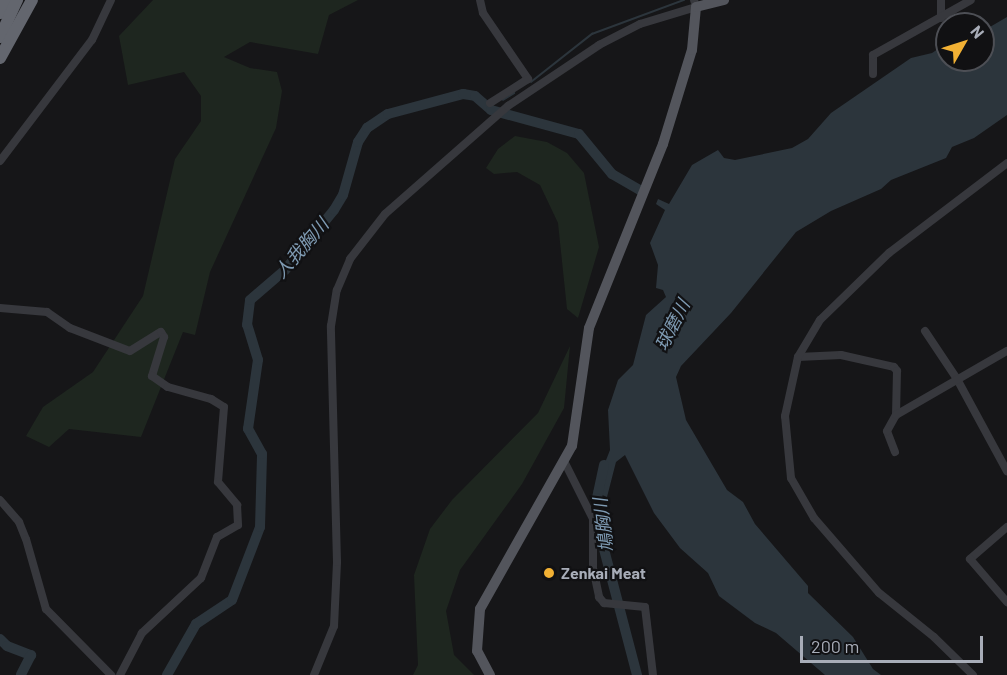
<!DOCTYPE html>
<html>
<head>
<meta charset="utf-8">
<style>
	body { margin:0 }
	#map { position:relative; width:1007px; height:675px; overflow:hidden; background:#161618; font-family:Barlow,"Noto Sans JP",sans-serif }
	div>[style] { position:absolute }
	.green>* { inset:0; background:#1e261f }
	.water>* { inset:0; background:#2c353c }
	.stream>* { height:1.5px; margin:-0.75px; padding:0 0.75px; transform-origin:0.75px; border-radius:0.75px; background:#2c353c }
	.river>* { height:10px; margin:-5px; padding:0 5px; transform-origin:5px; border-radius:5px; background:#2c353c }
	.minor>* { height:8px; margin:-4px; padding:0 4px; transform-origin:4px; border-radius:4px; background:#37383d }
	.major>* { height:10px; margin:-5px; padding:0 5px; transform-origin:5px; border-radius:5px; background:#53555c }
	.highway>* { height:12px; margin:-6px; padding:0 6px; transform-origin:6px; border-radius:6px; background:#63666e }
	.dots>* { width:16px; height:16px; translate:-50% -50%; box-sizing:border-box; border:3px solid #111113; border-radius:50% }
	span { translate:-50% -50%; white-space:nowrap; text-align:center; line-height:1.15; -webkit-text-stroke:4.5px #111113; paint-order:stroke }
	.poi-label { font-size:16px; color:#a8adb8; font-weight:700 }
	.left { translate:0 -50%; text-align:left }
	.water-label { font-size:18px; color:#7f9bb3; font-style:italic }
	.north { position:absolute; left:935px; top:12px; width:60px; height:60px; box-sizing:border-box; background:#111113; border:2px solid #4d4f55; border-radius:50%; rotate:51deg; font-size:16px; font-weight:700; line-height:24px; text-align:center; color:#a8adb8 }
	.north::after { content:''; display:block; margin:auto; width:21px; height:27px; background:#f2b134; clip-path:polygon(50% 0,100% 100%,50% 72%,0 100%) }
	.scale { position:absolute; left:800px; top:636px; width:183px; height:27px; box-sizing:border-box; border:3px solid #a8adb8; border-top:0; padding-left:8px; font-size:18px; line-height:21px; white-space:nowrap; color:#a8adb8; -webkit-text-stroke:4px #111113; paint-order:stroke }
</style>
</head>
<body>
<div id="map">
	<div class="green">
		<i style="clip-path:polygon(153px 0,358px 0,329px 15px,318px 54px,250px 42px,224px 57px,250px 68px,277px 72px,282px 91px,276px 128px,210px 272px,195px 335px,183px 332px,141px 437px,69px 429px,49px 447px,26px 436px,43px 407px,93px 372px,143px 296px,175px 159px,201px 121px,201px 96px,184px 72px,128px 85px,119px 36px)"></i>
		<i style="clip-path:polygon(515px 136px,547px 142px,567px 153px,584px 173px,599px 247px,578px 318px,567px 309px,558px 223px,540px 185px,517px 172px,494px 174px,486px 168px,498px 149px)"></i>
		<i style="clip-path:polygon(570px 346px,564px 408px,522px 484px,460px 570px,446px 611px,454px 655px,474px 675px,413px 675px,418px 665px,414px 575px,430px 529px,452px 500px,538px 413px)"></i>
	</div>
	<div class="water">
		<i style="clip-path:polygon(1007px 17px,1007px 115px,974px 138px,952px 147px,946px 158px,891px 180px,881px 189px,831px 211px,796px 232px,731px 313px,681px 366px,676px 377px,686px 420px,727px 490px,743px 502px,755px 524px,808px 586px,808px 593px,853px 637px,873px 669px,881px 675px,825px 675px,776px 633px,755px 623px,719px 596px,708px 573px,680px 548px,654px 513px,625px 455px,616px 462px,607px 497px,593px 491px,604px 486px,605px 480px,599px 478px,610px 450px,608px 410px,618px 380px,633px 365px,646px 315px,666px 297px,663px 290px,656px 288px,658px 265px,650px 243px,665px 210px,656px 204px,658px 199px,669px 204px,692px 165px,718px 150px,724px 158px,735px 160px,792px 148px,808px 139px,831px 113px,911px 58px,932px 53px,947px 43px,947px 60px,983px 60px,983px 31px)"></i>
	</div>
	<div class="stream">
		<i style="left:531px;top:82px;width:78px;rotate:-38.2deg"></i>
		<i style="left:592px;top:34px;width:98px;rotate:-20.3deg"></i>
		<i style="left:503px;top:100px;width:13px;rotate:-32deg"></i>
	</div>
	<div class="river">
		<i style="left:604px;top:465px;width:34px;rotate:102deg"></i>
		<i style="left:597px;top:498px;width:36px;rotate:85deg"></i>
		<i style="left:600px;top:534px;width:146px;rotate:75.3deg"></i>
		<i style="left:0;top:639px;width:10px;rotate:45deg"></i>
		<i style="left:7px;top:646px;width:26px;rotate:21deg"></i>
		<i style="left:31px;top:655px;width:22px;rotate:117deg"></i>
		<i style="left:167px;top:675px;width:59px;rotate:-60.4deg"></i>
		<i style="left:196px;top:624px;width:43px;rotate:-33.7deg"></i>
		<i style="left:232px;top:600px;width:78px;rotate:-69deg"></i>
		<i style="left:260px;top:527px;width:73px;rotate:-88.4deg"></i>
		<i style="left:262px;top:454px;width:29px;rotate:-119deg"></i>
		<i style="left:248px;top:429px;width:70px;rotate:-81.8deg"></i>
		<i style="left:258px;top:360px;width:37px;rotate:-107deg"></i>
		<i style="left:247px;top:325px;width:25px;rotate:-83deg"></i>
		<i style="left:250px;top:300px;width:46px;rotate:-40.6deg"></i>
		<i style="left:285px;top:270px;width:77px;rotate:-50.8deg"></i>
		<i style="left:334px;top:210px;width:17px;rotate:-59deg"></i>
		<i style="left:343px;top:195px;width:55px;rotate:-74.2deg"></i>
		<i style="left:358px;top:142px;width:17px;rotate:-57deg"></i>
		<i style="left:367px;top:128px;width:25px;rotate:-34deg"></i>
		<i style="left:388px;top:114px;width:78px;rotate:-14.9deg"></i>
		<i style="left:463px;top:94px;width:12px;rotate:9deg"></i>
		<i style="left:475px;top:96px;width:21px;rotate:41deg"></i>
		<i style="left:491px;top:110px;width:91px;rotate:15.3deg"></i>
		<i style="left:579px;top:134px;width:52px;rotate:50.5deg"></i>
		<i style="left:612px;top:174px;width:32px;rotate:30deg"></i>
	</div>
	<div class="minor">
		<i style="left:480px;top:0;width:13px;rotate:77deg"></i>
		<i style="left:483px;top:13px;width:80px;rotate:55.7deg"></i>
		<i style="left:528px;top:79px;width:45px;rotate:147.7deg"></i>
		<i style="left:941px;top:18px;width:18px;rotate:-90deg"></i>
		<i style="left:873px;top:74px;width:19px;rotate:-90deg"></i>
		<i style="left:873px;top:55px;width:112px;rotate:-29.3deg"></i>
		<i style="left:0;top:161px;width:152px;rotate:-52.8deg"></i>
		<i style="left:92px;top:40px;width:44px;rotate:-64.6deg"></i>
		<i style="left:0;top:308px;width:47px;rotate:4.9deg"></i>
		<i style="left:47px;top:312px;width:28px;rotate:35deg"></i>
		<i style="left:70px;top:328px;width:64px;rotate:21deg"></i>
		<i style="left:130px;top:351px;width:36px;rotate:-32deg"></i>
		<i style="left:161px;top:332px;width:6px;rotate:59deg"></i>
		<i style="left:164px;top:337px;width:41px;rotate:107.1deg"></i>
		<i style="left:152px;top:376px;width:19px;rotate:35deg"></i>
		<i style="left:168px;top:387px;width:45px;rotate:15.6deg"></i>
		<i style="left:211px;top:399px;width:15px;rotate:32deg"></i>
		<i style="left:224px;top:407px;width:75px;rotate:94.6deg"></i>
		<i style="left:218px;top:482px;width:30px;rotate:50deg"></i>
		<i style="left:237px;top:505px;width:20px;rotate:87deg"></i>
		<i style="left:238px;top:525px;width:24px;rotate:150deg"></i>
		<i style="left:217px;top:537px;width:44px;rotate:111.3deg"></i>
		<i style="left:201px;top:578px;width:81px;rotate:137deg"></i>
		<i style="left:142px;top:633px;width:47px;rotate:117.6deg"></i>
		<i style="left:925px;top:331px;width:58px;rotate:56.3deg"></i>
		<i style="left:957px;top:379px;width:105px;rotate:61.5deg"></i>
		<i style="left:798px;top:357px;width:43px;rotate:-2.7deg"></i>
		<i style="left:841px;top:355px;width:54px;rotate:12.8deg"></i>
		<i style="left:894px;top:367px;width:5px;rotate:53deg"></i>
		<i style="left:897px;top:371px;width:44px;rotate:91.3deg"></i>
		<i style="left:895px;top:452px;width:22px;rotate:-111deg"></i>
		<i style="left:887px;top:431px;width:18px;rotate:-61deg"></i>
		<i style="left:896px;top:415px;width:128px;rotate:-30deg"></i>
		<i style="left:565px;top:463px;width:63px;rotate:63.4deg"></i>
		<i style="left:593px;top:519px;width:49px;rotate:90deg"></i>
		<i style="left:593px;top:568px;width:30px;rotate:78deg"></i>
		<i style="left:599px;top:597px;width:8px;rotate:50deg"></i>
		<i style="left:604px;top:603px;width:41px;rotate:5.6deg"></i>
		<i style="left:645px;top:607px;width:68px;rotate:83.3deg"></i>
		<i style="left:0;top:500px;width:29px;rotate:49deg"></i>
		<i style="left:19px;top:522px;width:18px;rotate:68deg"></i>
		<i style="left:26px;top:539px;width:73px;rotate:74.1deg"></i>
		<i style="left:46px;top:609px;width:93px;rotate:45.4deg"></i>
		<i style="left:1007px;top:527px;width:49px;rotate:139.1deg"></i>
		<i style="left:970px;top:559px;width:57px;rotate:49.3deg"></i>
		<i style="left:314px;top:675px;width:53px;rotate:-67.8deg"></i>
		<i style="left:334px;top:626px;width:64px;rotate:-87.3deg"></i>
		<i style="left:337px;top:562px;width:236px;rotate:-91.5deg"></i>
		<i style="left:331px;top:326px;width:36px;rotate:-81deg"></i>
		<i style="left:337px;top:290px;width:34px;rotate:-67deg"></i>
		<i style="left:350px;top:259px;width:57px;rotate:-52.1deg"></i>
		<i style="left:385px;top:214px;width:164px;rotate:-41.3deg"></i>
		<i style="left:508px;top:106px;width:110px;rotate:-33.8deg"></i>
		<i style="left:599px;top:45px;width:46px;rotate:-27.1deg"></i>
		<i style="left:640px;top:24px;width:59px;rotate:-16.9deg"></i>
		<i style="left:696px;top:7px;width:7px;rotate:-106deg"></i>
		<i style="left:973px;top:675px;width:54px;rotate:-135.7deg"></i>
		<i style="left:934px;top:637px;width:70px;rotate:-141.3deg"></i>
		<i style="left:879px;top:593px;width:99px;rotate:-130.9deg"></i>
		<i style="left:814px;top:518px;width:46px;rotate:-119.9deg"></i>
		<i style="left:791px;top:478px;width:62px;rotate:-95.5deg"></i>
		<i style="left:785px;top:416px;width:60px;rotate:-77.6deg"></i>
		<i style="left:798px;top:357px;width:43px;rotate:-59.3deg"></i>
		<i style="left:820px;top:320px;width:96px;rotate:-44.2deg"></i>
		<i style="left:889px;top:253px;width:148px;rotate:-37.3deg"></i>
	</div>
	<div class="major">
		<i style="left:490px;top:675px;width:27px;rotate:-118deg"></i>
		<i style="left:477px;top:651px;width:42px;rotate:-85.9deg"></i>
		<i style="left:480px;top:609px;width:187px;rotate:-60.6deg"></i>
		<i style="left:572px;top:446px;width:119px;rotate:-81.8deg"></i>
		<i style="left:589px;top:328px;width:198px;rotate:-68.1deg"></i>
		<i style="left:663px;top:144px;width:98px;rotate:-72.9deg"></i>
		<i style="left:692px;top:50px;width:43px;rotate:-84.7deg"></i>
		<i style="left:696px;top:7px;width:29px;rotate:-14deg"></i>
	</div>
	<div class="highway">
		<i style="left:0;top:13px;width:14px;rotate:-65deg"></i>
		<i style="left:0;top:37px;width:41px;rotate:-65.3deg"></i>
		<i style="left:0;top:58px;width:66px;rotate:-61.1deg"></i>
	</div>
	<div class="dots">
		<i style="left:549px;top:573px;background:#f2b134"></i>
	</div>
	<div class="poi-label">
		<span class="left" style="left:561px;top:573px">Zenkai Meat</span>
	</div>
	<div class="water-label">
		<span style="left:301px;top:248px;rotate:-49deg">人我胸川</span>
		<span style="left:672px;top:325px;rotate:-63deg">球磨川</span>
		<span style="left:603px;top:525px;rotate:-97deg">鳩胸川</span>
	</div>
	<div class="north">N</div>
	<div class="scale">200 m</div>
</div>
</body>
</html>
